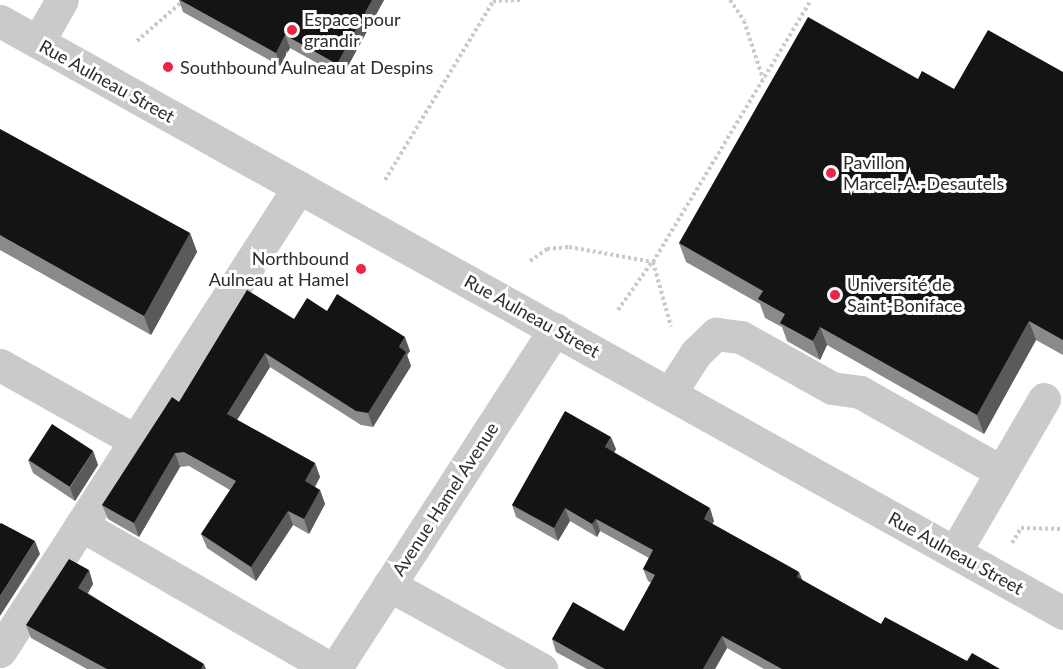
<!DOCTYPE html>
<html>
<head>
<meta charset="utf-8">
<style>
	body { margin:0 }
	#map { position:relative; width:1063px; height:669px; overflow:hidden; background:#fff; font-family:Lato,sans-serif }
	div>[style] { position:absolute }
	.path>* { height:4px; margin-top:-2px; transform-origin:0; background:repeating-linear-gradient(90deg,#cacaca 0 3px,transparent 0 6px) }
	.minor>* { height:33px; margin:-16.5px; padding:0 16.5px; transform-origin:16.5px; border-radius:16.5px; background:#cacaca }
	.wall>* { inset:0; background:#8a8a8a }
	.shaded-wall>* { inset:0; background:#5a5a5a }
	.building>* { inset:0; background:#141414; transform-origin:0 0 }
	.dots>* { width:16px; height:16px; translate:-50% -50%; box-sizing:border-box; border:3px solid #fff; border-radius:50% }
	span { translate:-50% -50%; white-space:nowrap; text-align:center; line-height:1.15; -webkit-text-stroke:6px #fff; paint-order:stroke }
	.poi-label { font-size:18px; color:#2d2d2d }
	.left { translate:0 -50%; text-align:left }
	.right { translate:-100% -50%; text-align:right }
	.street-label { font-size:18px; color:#2d2d2d }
</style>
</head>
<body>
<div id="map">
	<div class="path">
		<i style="left:730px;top:0;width:25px;rotate:56deg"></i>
		<i style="left:744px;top:21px;width:61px;rotate:71.9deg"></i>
		<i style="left:493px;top:1px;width:27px;rotate:-2deg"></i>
		<i style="left:137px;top:41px;width:62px;rotate:-41.1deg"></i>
		<i style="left:385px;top:180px;width:210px;rotate:-58.8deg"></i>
		<i style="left:530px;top:261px;width:21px;rotate:-35deg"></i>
		<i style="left:547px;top:249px;width:22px;rotate:-5deg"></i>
		<i style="left:569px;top:247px;width:85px;rotate:10.1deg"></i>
		<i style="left:653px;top:262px;width:306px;rotate:-58.9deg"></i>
		<i style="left:653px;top:262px;width:67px;rotate:74.5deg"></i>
		<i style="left:618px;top:310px;width:59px;rotate:-54.7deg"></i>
		<i style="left:1012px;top:543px;width:17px;rotate:-59deg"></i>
		<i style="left:1021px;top:528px;width:42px;rotate:1.4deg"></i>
	</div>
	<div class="minor">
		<i style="left:0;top:21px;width:1217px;rotate:29.11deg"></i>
		<i style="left:38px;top:42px;width:48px;rotate:-60.3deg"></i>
		<i style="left:0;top:365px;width:156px;rotate:29.2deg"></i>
		<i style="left:670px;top:393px;width:48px;rotate:-57deg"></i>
		<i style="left:696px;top:353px;width:28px;rotate:-44deg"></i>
		<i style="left:716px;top:334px;width:25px;rotate:7deg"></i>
		<i style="left:741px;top:337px;width:104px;rotate:29.3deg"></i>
		<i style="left:832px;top:388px;width:28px;rotate:8deg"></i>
		<i style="left:860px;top:392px;width:161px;rotate:29.4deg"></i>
		<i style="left:81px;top:525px;width:289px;rotate:29.9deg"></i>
		<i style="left:955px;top:552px;width:177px;rotate:-59.8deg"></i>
		<i style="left:389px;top:585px;width:174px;rotate:28.9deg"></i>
		<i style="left:0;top:651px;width:552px;rotate:-57.2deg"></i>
		<i style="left:335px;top:669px;width:405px;rotate:-57.1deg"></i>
	</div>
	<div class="wall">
		<i style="clip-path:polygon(179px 0,384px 0,342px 77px,290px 48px,280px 66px,183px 12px)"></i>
		<i style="clip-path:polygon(1063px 72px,1063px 355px,1036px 340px,984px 434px,827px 345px,820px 360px,787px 341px,782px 327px,765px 318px,760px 304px,686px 262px,679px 243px,918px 79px,954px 89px)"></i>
		<i style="clip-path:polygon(0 129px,190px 233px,197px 252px,151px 335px,0 250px)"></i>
		<i style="clip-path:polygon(327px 311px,410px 351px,407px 355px,411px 366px,373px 427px,361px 425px,270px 367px,237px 420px,315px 463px,320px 477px,315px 487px,320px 490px,325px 504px,309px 534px,293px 525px,256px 581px,207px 548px,201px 534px,230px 490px,189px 466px,180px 467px,139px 537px,108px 519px,102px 505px,179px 402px,294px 319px)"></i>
		<i style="clip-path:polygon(616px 449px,614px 453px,714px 521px,712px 524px,799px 572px,802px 580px,881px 624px,967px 661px,1000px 669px,764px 669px,727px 648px,715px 669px,587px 669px,556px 652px,552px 639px,624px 631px,651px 583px,648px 581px,643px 569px,649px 558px,600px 531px,597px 537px,570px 521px,558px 541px,516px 517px,512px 505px)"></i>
		<i style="clip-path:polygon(93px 451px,98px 465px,75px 501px,33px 473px,28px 460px)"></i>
		<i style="clip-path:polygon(89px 570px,93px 584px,88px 593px,206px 669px,87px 669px,31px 638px,26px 625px)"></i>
	</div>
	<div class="shaded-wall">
		<i style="clip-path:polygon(372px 0,384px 0,342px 77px,337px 64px)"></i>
		<i style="clip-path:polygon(285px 35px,290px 48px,280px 66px,276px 53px)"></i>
		<i style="clip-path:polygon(190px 233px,197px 252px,151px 335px,144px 316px)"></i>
		<i style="clip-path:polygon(1029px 321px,1036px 340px,984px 434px,977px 415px)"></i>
		<i style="clip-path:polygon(820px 327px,827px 345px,820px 360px,813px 341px)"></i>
		<i style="clip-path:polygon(405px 337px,410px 351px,407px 355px,411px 366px,373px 427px,368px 413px,399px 347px)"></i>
		<i style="clip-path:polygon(265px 353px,270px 367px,232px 428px,227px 414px)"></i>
		<i style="clip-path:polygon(611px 437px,616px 449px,610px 460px,605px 447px)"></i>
		<i style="clip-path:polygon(93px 451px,98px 465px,75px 501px,70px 488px)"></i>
		<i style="clip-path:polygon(175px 453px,180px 467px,139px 537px,134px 523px)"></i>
		<i style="clip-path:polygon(315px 463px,320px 477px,310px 496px,305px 481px)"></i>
		<i style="clip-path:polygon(320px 490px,325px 504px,309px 534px,304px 519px)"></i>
		<i style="clip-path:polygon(565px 508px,570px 521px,558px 541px,554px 528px)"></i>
		<i style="clip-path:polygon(710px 508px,714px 521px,708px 532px,704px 519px)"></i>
		<i style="clip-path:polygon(288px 511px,293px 525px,256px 581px,251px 567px)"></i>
		<i style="clip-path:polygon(596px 519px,600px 531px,597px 537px,592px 524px)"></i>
		<i style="clip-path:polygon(35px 541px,40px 554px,0 616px,0 596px)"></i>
		<i style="clip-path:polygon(89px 570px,93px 584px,83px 601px,78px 588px)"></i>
		<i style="clip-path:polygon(799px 572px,804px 584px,797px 577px)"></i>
		<i style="clip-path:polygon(722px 636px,727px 648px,715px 669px,703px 669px)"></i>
		<i style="clip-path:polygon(204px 664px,206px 669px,201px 669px)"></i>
	</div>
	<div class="building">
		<i style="clip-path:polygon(180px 0,372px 0,337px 64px,285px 35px,276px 53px)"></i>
		<i style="clip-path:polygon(808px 17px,918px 79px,922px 71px,954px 89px,988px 30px,1063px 72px,1063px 340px,1029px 321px,977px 415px,820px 327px,813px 341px,780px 323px,785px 314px,758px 299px,763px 291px,679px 243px)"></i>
		<i style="clip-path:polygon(0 129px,190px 233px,144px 316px,0 235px)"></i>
		<i style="clip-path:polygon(247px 290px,294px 319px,307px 298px,327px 311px,337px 294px,405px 337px,399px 347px,406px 352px,368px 413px,356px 411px,265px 353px,227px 414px,315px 463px,305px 481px,320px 490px,304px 519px,288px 511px,251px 567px,201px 534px,236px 481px,184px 452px,175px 453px,134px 523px,102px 505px,172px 397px,179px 402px)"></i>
		<i style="clip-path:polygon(565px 411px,611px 437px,605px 447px,710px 508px,704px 519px,799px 572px,797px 577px,881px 624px,885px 617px,967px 661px,972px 653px,1000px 669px,782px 669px,722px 636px,703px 669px,605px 669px,552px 639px,573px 602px,624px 631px,655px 575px,643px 569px,653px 550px,596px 519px,592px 524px,565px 508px,554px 528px,512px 505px)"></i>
		<i style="left:52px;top:424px;width:49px;height:43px;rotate:33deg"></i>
		<i style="clip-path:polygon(1px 523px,35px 541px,0 596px,0 524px)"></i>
		<i style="clip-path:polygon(69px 559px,89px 570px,78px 588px,204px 664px,201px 669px,107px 669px,26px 625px)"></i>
	</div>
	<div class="dots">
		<i style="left:292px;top:30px;background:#ee2446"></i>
		<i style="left:168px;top:67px;background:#ee2446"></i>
		<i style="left:831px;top:173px;background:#ee2446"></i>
		<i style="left:361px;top:269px;background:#ee2446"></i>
		<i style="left:835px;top:295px;background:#ee2446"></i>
	</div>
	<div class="poi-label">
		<span class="left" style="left:304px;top:30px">Espace pour<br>grandir</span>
		<span class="left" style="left:180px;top:67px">Southbound Aulneau at Despins</span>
		<span class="left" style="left:843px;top:173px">Pavillon<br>Marcel-A.-Desautels</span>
		<span class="right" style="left:349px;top:269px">Northbound<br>Aulneau at Hamel</span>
		<span class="left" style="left:847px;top:295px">Université de<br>Saint-Boniface</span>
	</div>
	<div class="street-label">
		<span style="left:107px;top:81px;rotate:29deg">Rue Aulneau Street</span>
		<span style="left:532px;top:316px;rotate:29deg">Rue Aulneau Street</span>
		<span style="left:445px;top:499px;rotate:-57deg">Avenue Hamel Avenue</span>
		<span style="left:956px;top:553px;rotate:29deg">Rue Aulneau Street</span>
	</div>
</div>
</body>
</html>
